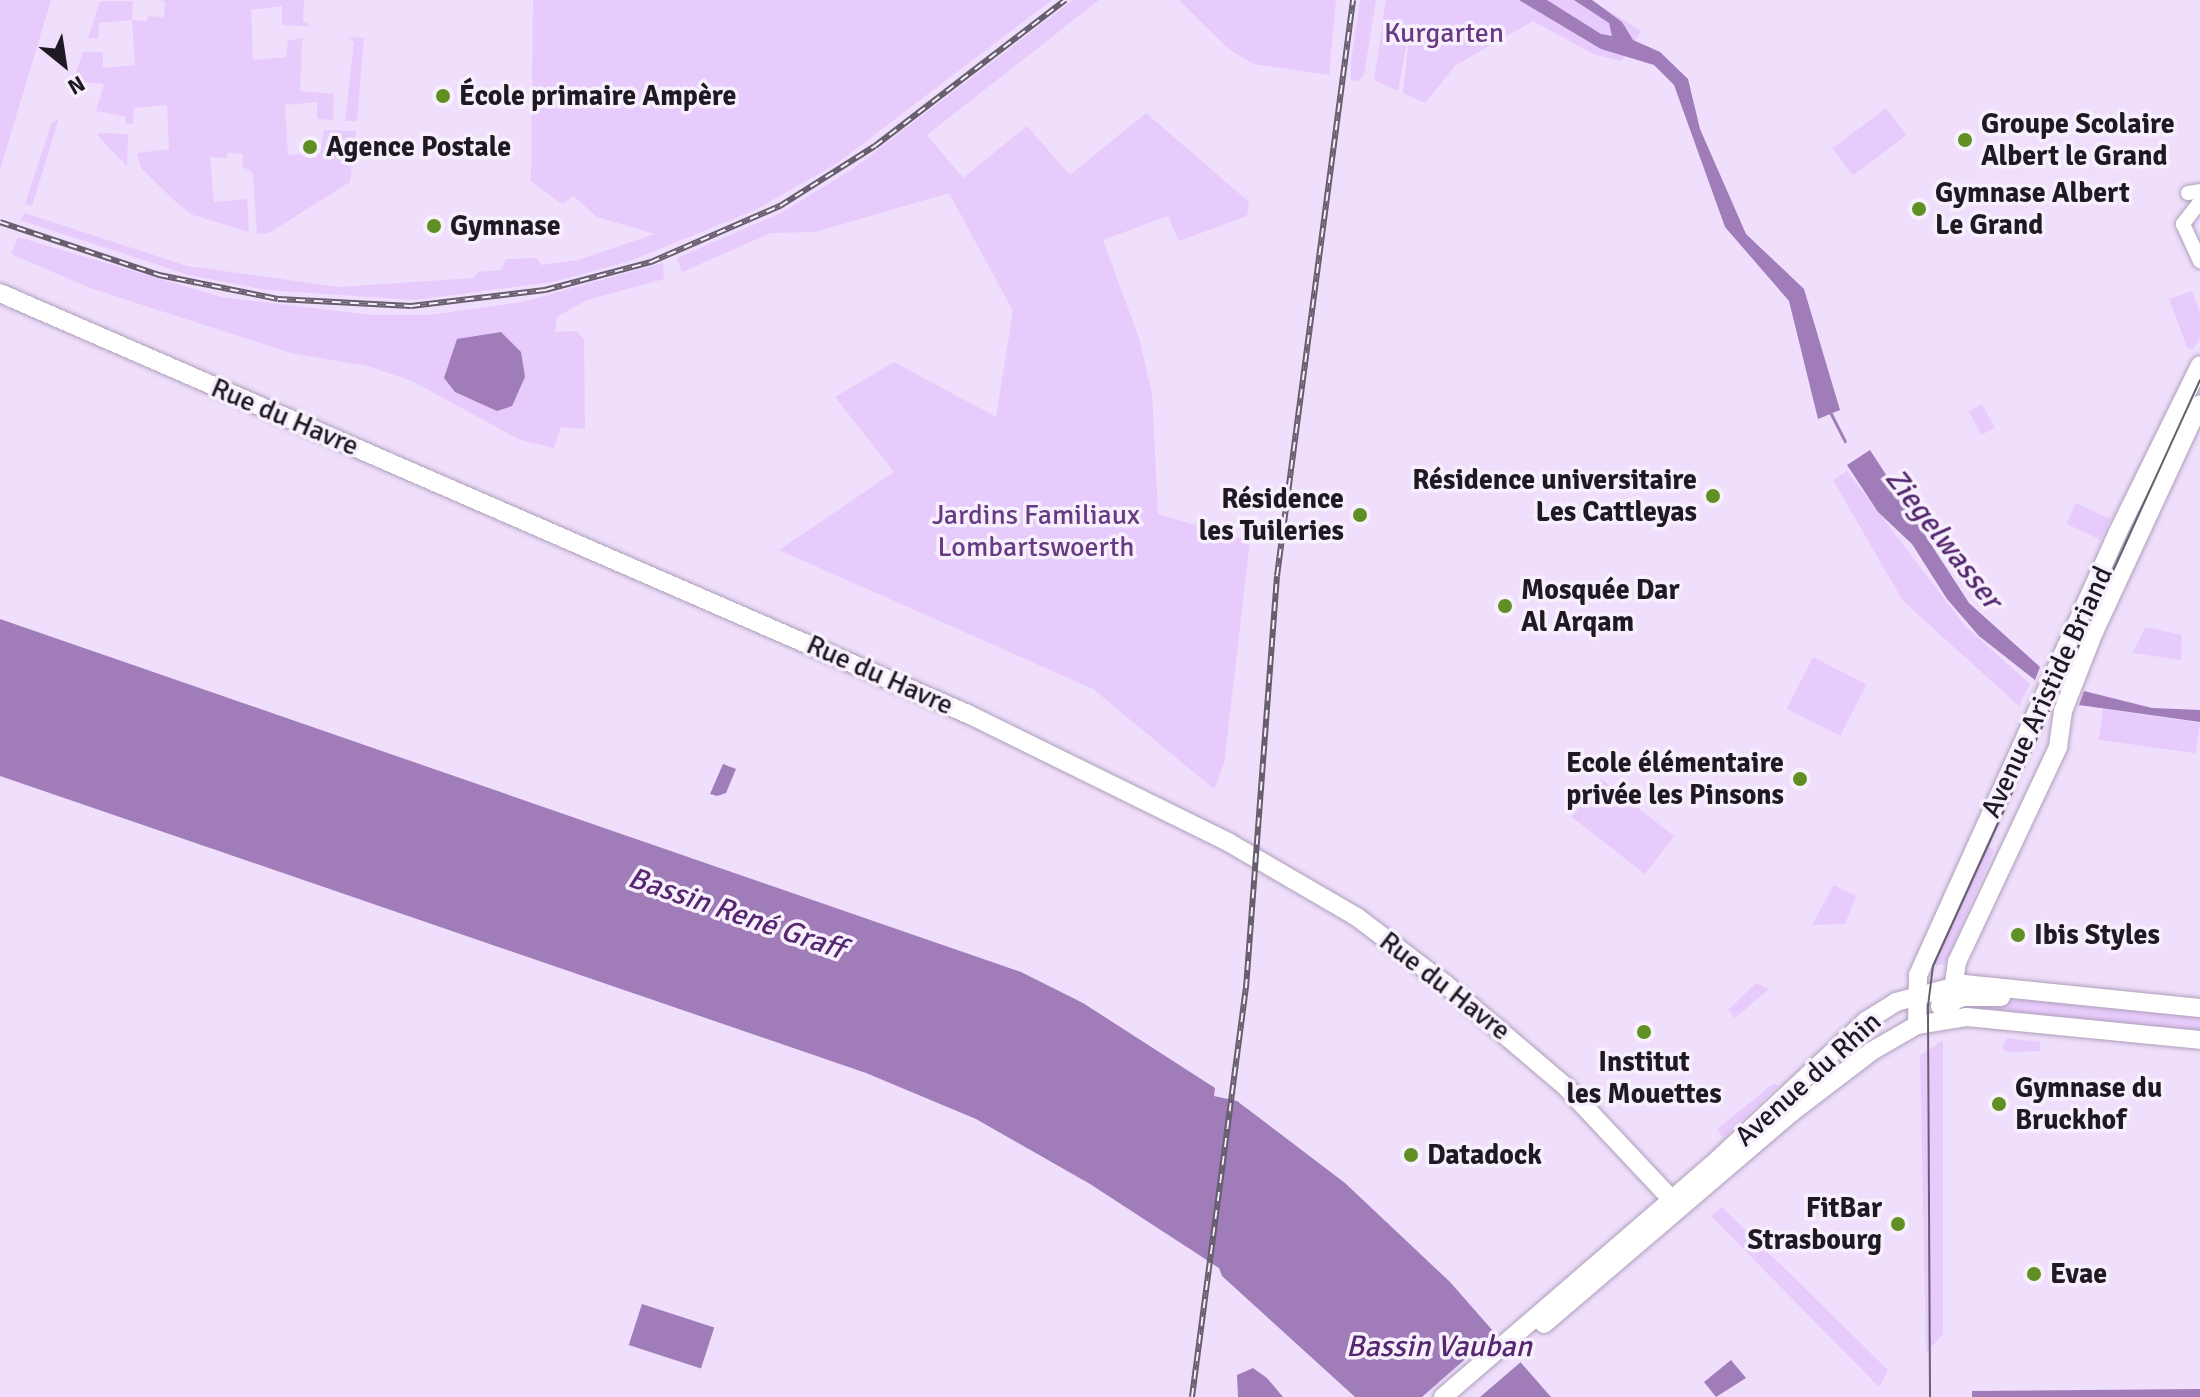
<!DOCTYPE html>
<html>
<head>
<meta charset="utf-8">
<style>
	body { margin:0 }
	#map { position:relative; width:2200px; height:1397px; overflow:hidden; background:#efdffc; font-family:Signika,sans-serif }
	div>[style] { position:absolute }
	.green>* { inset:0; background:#e7cbfc; transform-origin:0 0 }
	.water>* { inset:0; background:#a07db9; transform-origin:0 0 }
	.pier>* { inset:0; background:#efdffc }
	.stream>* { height:3px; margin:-1.5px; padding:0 1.5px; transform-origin:1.5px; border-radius:1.5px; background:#a07db9 }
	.roads { filter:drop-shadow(0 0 2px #ae9fba) drop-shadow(0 0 2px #ae9fba) }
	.minor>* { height:14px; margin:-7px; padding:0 7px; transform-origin:7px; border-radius:7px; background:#fff }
	.major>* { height:18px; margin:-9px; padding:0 9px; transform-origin:9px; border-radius:9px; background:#fff }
	.tram>* { height:2px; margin:-1px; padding:0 1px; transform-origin:1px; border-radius:1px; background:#675e6e }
	.rail>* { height:6px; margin-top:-3px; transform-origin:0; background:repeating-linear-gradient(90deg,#f7f0fc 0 9px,#675e6e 0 18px); box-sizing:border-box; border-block:2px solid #675e6e }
	.dots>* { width:22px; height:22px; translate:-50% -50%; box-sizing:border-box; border:4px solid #f7f0fc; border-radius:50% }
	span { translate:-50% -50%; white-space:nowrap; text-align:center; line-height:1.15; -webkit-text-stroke:7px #f7f0fc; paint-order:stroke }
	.park-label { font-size:28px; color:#673a84 }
	.poi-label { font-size:28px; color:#1f1923; font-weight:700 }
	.left { translate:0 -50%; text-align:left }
	.right { translate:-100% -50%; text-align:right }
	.street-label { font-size:28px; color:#1f1923 }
	.water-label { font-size:30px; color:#552770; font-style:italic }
	.north { position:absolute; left:24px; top:24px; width:80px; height:80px; -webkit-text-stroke:6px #f7f0fc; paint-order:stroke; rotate:150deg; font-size:22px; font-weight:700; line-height:32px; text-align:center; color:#1f1923 }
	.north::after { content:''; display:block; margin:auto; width:28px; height:36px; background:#1f1923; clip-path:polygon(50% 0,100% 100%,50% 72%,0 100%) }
</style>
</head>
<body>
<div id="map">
	<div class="green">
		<i style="clip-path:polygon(0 0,51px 0,0 170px)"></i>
		<i style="clip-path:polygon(160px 0,304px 0,303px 21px,311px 26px,282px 25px,282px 6px,251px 10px,253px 60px,286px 57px,288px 41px,311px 36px,302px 39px,300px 91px,334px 94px,333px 120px,317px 119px,317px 102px,285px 105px,288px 155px,320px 152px,324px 130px,356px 131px,350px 182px,269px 233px,257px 234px,253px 173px,242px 166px,243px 154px,228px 153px,227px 158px,210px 157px,214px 202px,247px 199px,249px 232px,193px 215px,179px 205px,141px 168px,137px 153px,169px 149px,167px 105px,134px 108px,133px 124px,125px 123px,125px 116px,96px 111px,104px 84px,73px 81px,83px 52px,103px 52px,103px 68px,135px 65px,132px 20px,99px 23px,98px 38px,88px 38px,100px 1px,133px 1px,132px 20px,147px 21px,148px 16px,164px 17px,165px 2px)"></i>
		<i style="clip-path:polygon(533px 0,1052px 0,836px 164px,755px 210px,630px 261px,553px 282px,415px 300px,266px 290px,189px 275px,20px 220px,25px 213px,187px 266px,339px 287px,474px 278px,478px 272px,501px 270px,506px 259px,537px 258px,541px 265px,578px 260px,655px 234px,597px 217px,573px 196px,562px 204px,531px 181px)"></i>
		<i style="clip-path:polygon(1073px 0,1099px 0,927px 135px,963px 178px,1027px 126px,1070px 175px,1146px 113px,1249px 202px,1247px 216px,1179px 241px,1168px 216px,1103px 240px,1139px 338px,1152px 393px,1158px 514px,1250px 541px,1224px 764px,1214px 789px,1093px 689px,779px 550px,894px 472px,835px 397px,894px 362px,996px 417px,1013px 311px,949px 193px,815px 232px,771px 233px,682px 272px,677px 258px,781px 213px,854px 168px)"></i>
		<i style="clip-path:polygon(1179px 0,1336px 0,1329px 75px,1254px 64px,1231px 51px)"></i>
		<i style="clip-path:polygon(1360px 0,1376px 0,1364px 75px,1358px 81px,1351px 80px,1351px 61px)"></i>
		<i style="clip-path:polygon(1386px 0,1592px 0,1641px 31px,1621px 61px,1593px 54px,1533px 21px,1456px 65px,1425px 103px,1403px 93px,1410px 27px,1398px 91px,1374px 80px)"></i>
		<i style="clip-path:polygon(347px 37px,364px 38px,357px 121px,345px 121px,354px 42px)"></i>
		<i style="left:1886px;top:108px;width:34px;height:67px;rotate:53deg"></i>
		<i style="clip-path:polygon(59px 118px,32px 206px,25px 204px,51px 124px)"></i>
		<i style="clip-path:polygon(99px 133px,128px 134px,127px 166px,98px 136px)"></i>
		<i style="clip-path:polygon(18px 237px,221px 297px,371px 315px,429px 315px,522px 302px,663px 263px,664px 279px,587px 300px,557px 317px,555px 332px,576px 331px,584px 339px,585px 429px,561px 427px,554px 448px,520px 440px,412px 381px,368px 366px,291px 353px,90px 288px,11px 254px)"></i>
		<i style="clip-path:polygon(2192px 291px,2200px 313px,2200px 337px,2193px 350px,2187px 347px,2169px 299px)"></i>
		<i style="left:1982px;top:404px;width:27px;height:15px;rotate:62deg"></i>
		<i style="clip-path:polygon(1847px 471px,1965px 626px,2030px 684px,2019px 706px,1903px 601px,1833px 480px)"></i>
		<i style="left:2076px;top:503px;width:38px;height:23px;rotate:25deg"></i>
		<i style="clip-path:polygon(2145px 627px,2182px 635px,2181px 660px,2133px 653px)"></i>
		<i style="left:1813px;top:657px;width:60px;height:58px;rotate:27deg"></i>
		<i style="left:2103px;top:709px;width:98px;height:31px;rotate:8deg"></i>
		<i style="left:1601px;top:779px;width:93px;height:48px;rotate:38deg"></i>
		<i style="clip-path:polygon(1979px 842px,1994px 850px,1945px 964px,1929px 966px)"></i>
		<i style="clip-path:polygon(1834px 885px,1856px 896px,1845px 924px,1812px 925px)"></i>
		<i style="clip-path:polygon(1756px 983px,1769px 989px,1735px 1018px,1728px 1010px)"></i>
		<i style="clip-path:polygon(2040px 997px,2200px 1012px,2200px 1034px,1960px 1006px)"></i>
		<i style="clip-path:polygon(2007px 1038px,2040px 1042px,2040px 1051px,2007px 1052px,2002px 1048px)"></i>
		<i style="clip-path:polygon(1943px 1040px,1943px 1334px,1926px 1353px,1920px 1056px)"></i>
		<i style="clip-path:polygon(1774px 1083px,1778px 1086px,1723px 1138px,1717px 1129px)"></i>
		<i style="clip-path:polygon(1722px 1207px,1888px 1370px,1879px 1387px,1711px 1216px)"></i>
	</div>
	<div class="water">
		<i style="clip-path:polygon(1519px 0,1547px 0,1601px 34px,1612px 36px,1609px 23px,1574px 0,1592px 0,1622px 22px,1633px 40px,1660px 52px,1688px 79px,1700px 129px,1746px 234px,1804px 289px,1840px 410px,1818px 419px,1789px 301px,1725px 227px,1674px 85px,1654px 65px,1601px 49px)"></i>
		<i style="clip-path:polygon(501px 332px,521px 352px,525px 377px,512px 406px,497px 411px,455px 392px,444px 378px,457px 339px)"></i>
		<i style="clip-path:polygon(1870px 450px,1969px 603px,2040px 667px,2035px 680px,1979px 636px,1947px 599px,1912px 544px,1878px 512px,1847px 465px)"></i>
		<i style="clip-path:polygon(0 619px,1021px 972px,1083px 1003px,1215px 1088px,1214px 1096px,1237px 1101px,1345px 1183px,1450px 1282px,1551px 1397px,1355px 1397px,1222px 1276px,1219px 1268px,1090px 1184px,976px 1119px,866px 1073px,0 776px)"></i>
		<i style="clip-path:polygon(2084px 691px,2152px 708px,2200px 710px,2200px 722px,2079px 705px)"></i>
		<i style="clip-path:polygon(723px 764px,736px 769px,726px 793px,717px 796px,710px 794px)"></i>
		<i style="left:642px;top:1304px;width:76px;height:43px;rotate:18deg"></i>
		<i style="clip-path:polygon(1731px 1360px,1746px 1378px,1716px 1397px,1704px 1382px)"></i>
		<i style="clip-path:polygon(1253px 1368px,1267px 1378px,1283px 1397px,1238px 1397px,1237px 1375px)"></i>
		<i style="clip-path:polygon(2200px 1389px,2200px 1397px,1972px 1397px,1972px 1391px)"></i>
	</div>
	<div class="pier">
		<i style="clip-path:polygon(1496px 1332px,1522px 1361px,1480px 1397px,1422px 1397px)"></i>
	</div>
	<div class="stream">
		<i style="left:1829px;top:410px;width:35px;rotate:63deg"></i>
	</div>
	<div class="roads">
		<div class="minor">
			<i style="left:2188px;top:193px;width:12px;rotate:-9deg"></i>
			<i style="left:2200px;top:202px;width:28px;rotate:128deg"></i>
			<i style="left:2183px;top:224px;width:41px;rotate:65.3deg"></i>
		</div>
		<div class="major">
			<i style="left:0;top:293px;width:1058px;rotate:23.51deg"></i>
			<i style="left:970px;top:715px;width:288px;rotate:26.2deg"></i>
			<i style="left:1228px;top:842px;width:149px;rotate:30.2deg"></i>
			<i style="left:1357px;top:917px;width:111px;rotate:37.3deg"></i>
			<i style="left:1445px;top:984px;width:159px;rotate:40.4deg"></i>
			<i style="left:1566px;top:1087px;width:154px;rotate:46.8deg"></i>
			<i style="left:1940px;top:1006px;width:26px;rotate:-21deg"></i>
			<i style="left:1964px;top:997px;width:37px"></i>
			<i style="left:1949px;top:1018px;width:57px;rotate:-81.9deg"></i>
			<i style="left:1957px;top:962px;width:238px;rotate:-64.8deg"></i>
			<i style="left:2058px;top:747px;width:36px;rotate:-82deg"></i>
			<i style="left:2063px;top:711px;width:85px;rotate:-68.6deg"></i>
			<i style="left:2094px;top:632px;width:251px;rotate:-65.1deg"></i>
			<i style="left:1917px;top:1025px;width:50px;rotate:-88.9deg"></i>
			<i style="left:1918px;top:975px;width:486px;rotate:-65.7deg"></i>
			<i style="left:2118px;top:532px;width:186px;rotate:-63.8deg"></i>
			<i style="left:1544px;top:1324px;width:326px;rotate:-40.5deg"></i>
			<i style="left:1792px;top:1112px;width:101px;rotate:-37.3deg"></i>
			<i style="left:1872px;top:1051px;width:52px;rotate:-30deg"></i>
			<i style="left:1917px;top:1025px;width:51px;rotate:-9.1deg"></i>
			<i style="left:1967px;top:1017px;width:234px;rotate:5.6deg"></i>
			<i style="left:1443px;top:1397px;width:355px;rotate:-40.8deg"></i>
			<i style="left:1712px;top:1165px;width:211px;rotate:-43.1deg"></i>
			<i style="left:1866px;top:1021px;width:36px;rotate:-32deg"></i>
			<i style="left:1896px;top:1002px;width:70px;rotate:-14.8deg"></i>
			<i style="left:1964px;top:984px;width:237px;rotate:5.8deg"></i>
		</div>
	</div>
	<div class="tram">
		<i style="left:1930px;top:1397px;width:391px;rotate:-90.3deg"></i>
		<i style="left:1928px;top:1006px;width:40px;rotate:-82.9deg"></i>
		<i style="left:1933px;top:966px;width:644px;rotate:-65.5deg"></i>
	</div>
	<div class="rail">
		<i style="left:0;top:222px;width:168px;rotate:18.4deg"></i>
		<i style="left:159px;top:275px;width:121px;rotate:11.4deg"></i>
		<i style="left:278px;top:299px;width:133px;rotate:3deg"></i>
		<i style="left:411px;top:306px;width:135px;rotate:-6.8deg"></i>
		<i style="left:545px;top:290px;width:110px;rotate:-14.8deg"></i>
		<i style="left:651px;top:262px;width:141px;rotate:-23.5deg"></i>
		<i style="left:780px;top:206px;width:112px;rotate:-32.3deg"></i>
		<i style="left:875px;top:146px;width:240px;rotate:-37.5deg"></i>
		<i style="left:1192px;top:1397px;width:413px;rotate:-82.5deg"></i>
		<i style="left:1246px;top:988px;width:413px;rotate:-85.7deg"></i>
		<i style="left:1277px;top:576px;width:581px;rotate:-82.48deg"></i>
	</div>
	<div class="dots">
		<i style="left:443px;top:96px;background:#608f23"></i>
		<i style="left:1965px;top:140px;background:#608f23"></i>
		<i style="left:310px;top:147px;background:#608f23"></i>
		<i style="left:1919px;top:209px;background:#608f23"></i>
		<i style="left:434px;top:226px;background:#608f23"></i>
		<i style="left:1713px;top:496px;background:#608f23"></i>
		<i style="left:1360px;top:515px;background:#608f23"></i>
		<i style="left:1505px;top:606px;background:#608f23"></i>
		<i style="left:1800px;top:779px;background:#608f23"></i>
		<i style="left:2018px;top:935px;background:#608f23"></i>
		<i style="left:1644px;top:1032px;background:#608f23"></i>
		<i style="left:1999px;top:1104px;background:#608f23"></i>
		<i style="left:1411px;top:1155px;background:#608f23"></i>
		<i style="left:1898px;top:1224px;background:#608f23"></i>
		<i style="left:2034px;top:1274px;background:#608f23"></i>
	</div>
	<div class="park-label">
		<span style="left:1444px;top:33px">Kurgarten</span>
		<span style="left:1036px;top:531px">Jardins Familiaux<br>Lombartswoerth</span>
	</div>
	<div class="poi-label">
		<span class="left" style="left:459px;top:96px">École primaire Ampère</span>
		<span class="left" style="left:1981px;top:140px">Groupe Scolaire<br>Albert le Grand</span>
		<span class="left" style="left:326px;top:147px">Agence Postale</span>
		<span class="left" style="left:1935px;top:209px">Gymnase Albert<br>Le Grand</span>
		<span class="left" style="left:450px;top:226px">Gymnase</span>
		<span class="right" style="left:1697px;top:496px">Résidence universitaire<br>Les Cattleyas</span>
		<span class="right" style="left:1344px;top:515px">Résidence<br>les Tuileries</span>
		<span class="left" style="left:1521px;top:606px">Mosquée Dar<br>Al Arqam</span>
		<span class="right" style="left:1784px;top:779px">Ecole élémentaire<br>privée les Pinsons</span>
		<span class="left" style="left:2034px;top:935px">Ibis Styles</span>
		<span style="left:1644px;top:1078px">Institut<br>les Mouettes</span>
		<span class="left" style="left:2015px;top:1104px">Gymnase du<br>Bruckhof</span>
		<span class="left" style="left:1427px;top:1155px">Datadock</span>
		<span class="right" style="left:1882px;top:1224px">FitBar<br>Strasbourg</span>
		<span class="left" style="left:2050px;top:1274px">Evae</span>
	</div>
	<div class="street-label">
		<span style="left:285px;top:417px;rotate:23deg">Rue du Havre</span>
		<span style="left:880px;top:675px;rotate:24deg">Rue du Havre</span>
		<span style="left:2047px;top:692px;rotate:-65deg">Avenue Aristide Briand</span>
		<span style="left:1445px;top:986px;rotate:38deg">Rue du Havre</span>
		<span style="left:1808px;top:1079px;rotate:-42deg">Avenue du Rhin</span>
	</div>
	<div class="water-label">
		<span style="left:1943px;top:539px;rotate:52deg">Ziegelwasser</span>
		<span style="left:736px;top:914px;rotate:19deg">Bassin René Graff</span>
		<span style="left:1439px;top:1347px">Bassin Vauban</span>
	</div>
	<div class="north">N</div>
</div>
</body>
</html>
